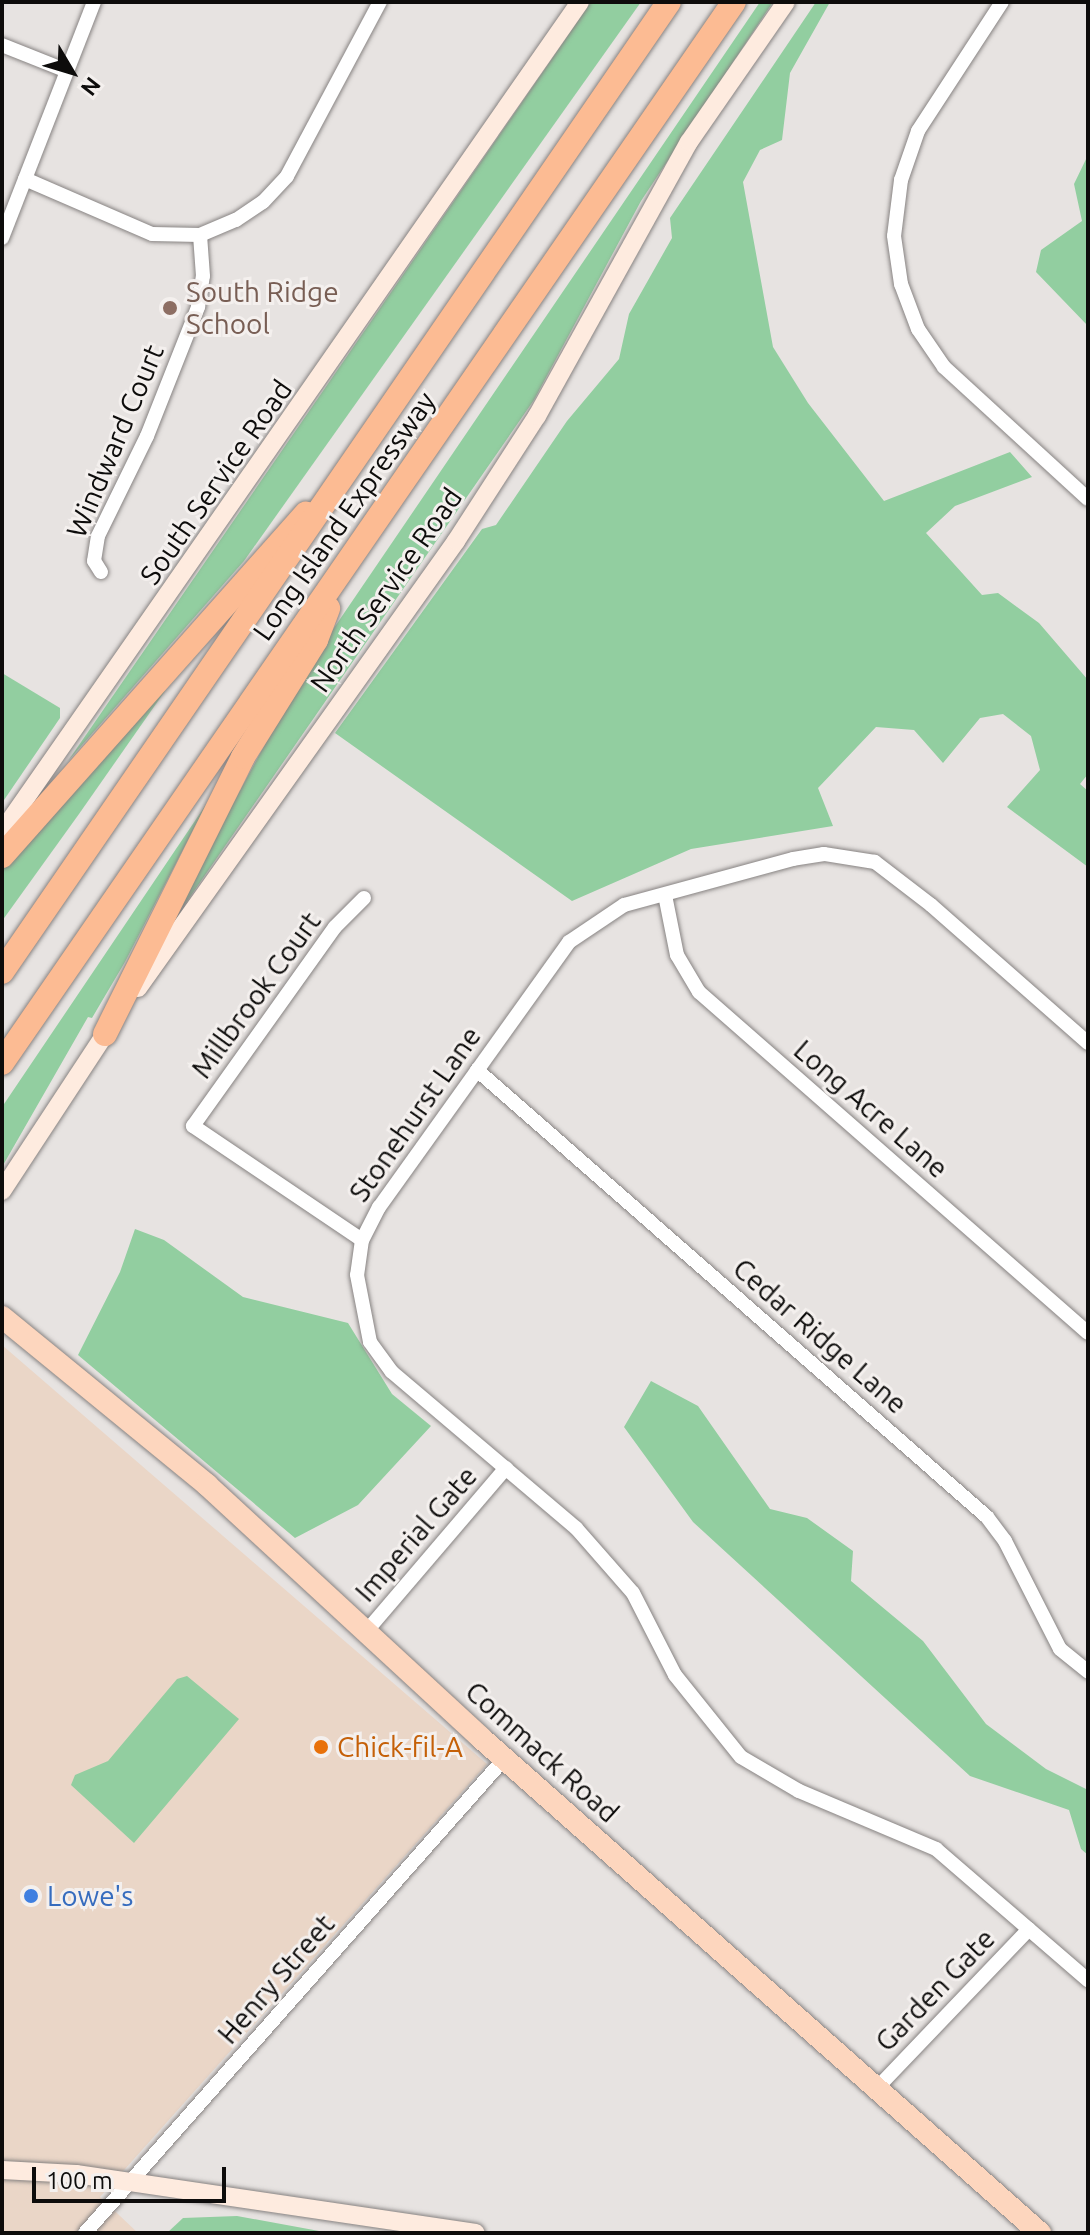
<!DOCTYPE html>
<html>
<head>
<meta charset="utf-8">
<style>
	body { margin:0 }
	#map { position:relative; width:1090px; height:2235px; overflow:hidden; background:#e7e3e1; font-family:Ubuntu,sans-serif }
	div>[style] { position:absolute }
	.commercial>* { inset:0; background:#ead6c7 }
	.green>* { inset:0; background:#92cea0 }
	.roads { filter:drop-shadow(0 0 2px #878382) drop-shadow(0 0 2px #878382) }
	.street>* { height:14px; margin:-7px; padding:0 7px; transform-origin:7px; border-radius:7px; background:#fff }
	.secondary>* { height:18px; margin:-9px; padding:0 9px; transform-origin:9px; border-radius:9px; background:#feebdf }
	.primary>* { height:22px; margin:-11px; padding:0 11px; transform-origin:11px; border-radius:11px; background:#fdd6be }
	.highway>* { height:24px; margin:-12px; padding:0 12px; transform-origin:12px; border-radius:12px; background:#fcbb93 }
	.dots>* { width:22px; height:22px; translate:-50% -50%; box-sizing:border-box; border:4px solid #f4f0ee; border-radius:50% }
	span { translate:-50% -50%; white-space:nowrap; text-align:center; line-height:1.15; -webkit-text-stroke:6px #f4f0ee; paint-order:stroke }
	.education-label { font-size:28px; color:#785e54 }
	.left { translate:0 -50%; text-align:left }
	.street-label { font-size:28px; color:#0d0c0b }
	.food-label { font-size:28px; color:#c56008 }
	.shop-label { font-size:28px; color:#366cbe }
	.frame { position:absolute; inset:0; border:4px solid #0d0c0b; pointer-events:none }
	.north { position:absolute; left:32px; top:32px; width:80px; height:80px; -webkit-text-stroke:6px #f4f0ee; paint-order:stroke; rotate:128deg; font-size:22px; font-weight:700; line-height:32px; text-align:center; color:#0d0c0b }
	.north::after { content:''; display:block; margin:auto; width:28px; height:36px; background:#0d0c0b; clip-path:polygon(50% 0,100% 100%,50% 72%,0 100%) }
	.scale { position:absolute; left:32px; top:2167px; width:194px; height:36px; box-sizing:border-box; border:4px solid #0d0c0b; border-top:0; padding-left:10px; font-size:24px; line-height:28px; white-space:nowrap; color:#0d0c0b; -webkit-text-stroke:6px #f4f0ee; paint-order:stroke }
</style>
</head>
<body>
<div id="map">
	<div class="commercial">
		<i style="clip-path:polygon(2px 1345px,487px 1764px,100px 2197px,138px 2233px,2px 2233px)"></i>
	</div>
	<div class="green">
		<i style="clip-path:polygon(591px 2px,641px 2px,244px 561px,68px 761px)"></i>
		<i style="clip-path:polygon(760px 2px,773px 2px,641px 201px,534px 400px,183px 907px,180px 902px,304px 672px)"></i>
		<i style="clip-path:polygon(816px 2px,830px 2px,790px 73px,782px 140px,760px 150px,743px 182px,773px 347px,808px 403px,884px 501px,1010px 452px,1032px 477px,955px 506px,926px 533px,982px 595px,998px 593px,1039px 623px,1088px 680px,1088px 774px,1080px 784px,1088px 791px,1088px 867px,1007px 807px,1040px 770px,1031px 736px,1003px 714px,980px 718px,943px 763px,914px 730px,876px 727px,818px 788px,833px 826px,691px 849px,572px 901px,335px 733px,482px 529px,496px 525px,567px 421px,619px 359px,629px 314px,672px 238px,670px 218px)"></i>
		<i style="clip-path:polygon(1088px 155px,1088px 326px,1036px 272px,1041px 250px,1082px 221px,1074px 184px)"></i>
		<i style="clip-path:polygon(2px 673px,60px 708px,60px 718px,2px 803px)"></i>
		<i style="clip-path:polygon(165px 691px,79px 814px,2px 921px,2px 867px,153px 696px)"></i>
		<i style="clip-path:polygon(207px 803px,125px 962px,92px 1018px,88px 1017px,2px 1167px,2px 1107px)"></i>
		<i style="clip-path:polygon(135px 1229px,164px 1240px,243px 1297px,348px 1323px,392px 1394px,431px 1426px,358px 1505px,295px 1538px,78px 1355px,120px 1272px)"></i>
		<i style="clip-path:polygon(651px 1381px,698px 1406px,770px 1509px,807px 1518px,853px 1551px,851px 1581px,923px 1641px,986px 1724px,1046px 1769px,1088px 1790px,1088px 1855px,1081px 1849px,1069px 1810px,970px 1776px,693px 1522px,624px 1427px)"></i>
		<i style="clip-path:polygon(187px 1676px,239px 1719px,134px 1843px,71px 1785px,75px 1775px,108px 1761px,177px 1679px)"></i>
		<i style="clip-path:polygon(237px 2216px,330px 2233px,167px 2233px,183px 2218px)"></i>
	</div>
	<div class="roads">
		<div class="street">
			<i style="left:1002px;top:2px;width:154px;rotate:123.1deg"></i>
			<i style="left:918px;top:131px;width:52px;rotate:109.1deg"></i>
			<i style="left:901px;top:180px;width:56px;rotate:97.1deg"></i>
			<i style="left:894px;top:236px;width:49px;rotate:81.7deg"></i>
			<i style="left:901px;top:284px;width:48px;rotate:69.3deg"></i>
			<i style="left:918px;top:329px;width:46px;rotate:55.6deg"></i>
			<i style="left:944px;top:367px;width:195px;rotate:42.5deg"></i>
			<i style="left:2px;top:45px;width:70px;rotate:21.8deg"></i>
			<i style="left:25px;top:179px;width:138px;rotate:23.4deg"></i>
			<i style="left:152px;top:234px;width:48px;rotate:1.2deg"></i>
			<i style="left:200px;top:235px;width:39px;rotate:-23deg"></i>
			<i style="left:236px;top:220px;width:32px;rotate:-34deg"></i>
			<i style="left:263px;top:202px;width:35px;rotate:-47deg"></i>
			<i style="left:287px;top:176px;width:197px;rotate:-61.9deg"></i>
			<i style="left:2px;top:238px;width:253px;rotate:-68.7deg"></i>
			<i style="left:101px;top:572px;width:13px;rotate:-122deg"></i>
			<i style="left:94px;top:561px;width:25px;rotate:-81deg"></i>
			<i style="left:98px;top:536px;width:111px;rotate:-63.9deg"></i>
			<i style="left:147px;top:436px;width:139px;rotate:-68.4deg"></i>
			<i style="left:198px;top:307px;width:31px;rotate:-81deg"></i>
			<i style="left:203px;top:276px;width:41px;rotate:-94.2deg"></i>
			<i style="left:665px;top:895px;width:61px;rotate:78.7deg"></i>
			<i style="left:677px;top:955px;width:43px;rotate:59.3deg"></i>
			<i style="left:699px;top:992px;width:517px;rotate:41.24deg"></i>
			<i style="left:1088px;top:1043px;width:209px;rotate:-138.7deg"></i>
			<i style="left:931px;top:905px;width:71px;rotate:-142.5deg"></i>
			<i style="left:875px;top:862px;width:52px;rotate:-171.1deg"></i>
			<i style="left:824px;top:854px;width:31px;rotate:171deg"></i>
			<i style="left:793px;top:859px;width:175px;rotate:164.8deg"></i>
			<i style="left:624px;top:905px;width:66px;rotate:146.1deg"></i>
			<i style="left:569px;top:942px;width:326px;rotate:125.6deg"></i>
			<i style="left:379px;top:1207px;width:37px;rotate:117deg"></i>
			<i style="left:362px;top:1240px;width:35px;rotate:98deg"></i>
			<i style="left:357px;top:1275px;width:68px;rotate:79deg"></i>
			<i style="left:370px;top:1342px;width:37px;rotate:54deg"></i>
			<i style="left:392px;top:1372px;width:241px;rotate:40.3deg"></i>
			<i style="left:576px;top:1528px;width:86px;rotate:48.8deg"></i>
			<i style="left:633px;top:1593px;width:92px;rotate:62.9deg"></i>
			<i style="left:675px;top:1675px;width:105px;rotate:51.2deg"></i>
			<i style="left:741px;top:1757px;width:67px;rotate:30.4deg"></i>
			<i style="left:799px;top:1791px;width:149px;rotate:22.9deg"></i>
			<i style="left:936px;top:1849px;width:201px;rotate:40.8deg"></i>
			<i style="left:477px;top:1070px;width:678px;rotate:41.23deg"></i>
			<i style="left:987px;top:1517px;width:30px;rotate:53deg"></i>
			<i style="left:1005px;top:1541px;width:121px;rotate:63deg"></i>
			<i style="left:1060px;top:1649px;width:36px;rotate:39deg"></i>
			<i style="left:362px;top:1240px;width:204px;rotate:-146deg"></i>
			<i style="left:193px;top:1126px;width:244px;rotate:-54.5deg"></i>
			<i style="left:335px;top:927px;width:41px;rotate:-45deg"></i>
			<i style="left:365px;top:1633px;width:217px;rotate:-49.5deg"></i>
			<i style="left:879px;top:2086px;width:217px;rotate:-46.3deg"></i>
			<i style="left:85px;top:2233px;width:633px;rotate:-48.52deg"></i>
		</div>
		<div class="secondary">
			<i style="left:2px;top:832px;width:1011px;rotate:-55.15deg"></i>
			<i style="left:138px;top:988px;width:549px;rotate:-54.57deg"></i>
			<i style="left:456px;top:541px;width:149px;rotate:-57.1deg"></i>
			<i style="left:537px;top:416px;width:313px;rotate:-61deg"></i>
			<i style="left:689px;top:142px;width:170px;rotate:-55.3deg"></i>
			<i style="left:2px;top:1191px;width:199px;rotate:-56.7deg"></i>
			<i style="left:2px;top:2170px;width:74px;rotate:3.1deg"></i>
			<i style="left:76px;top:2174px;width:404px;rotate:8.4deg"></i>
		</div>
		<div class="primary">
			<i style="left:2px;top:1317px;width:265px;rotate:39.3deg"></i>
			<i style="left:207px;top:1485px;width:373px;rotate:42.7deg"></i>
			<i style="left:481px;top:1738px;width:747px;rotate:41.53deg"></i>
		</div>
		<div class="highway">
			<i style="left:2px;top:856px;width:458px;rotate:-48.4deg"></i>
			<i style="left:2px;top:972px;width:1177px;rotate:-55.49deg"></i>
			<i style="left:105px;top:1034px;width:309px;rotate:-63.5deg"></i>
			<i style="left:243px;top:757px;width:138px;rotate:-58deg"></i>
			<i style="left:316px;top:640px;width:34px;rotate:-69deg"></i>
			<i style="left:2px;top:1063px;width:1289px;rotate:-55.4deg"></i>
		</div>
	</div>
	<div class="dots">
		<i style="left:170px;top:308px;background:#8d6e63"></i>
		<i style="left:321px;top:1747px;background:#e8710a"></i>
		<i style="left:31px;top:1896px;background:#3f7fe0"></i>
	</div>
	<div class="education-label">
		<span class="left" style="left:186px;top:308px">South Ridge<br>School</span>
	</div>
	<div class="street-label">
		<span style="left:115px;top:441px;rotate:-67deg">Windward Court</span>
		<span style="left:216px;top:482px;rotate:-55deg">South Service Road</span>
		<span style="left:344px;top:516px;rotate:-55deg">Long Island Expressway</span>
		<span style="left:386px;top:590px;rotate:-55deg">North Service Road</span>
		<span style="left:256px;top:995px;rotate:-54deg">Millbrook Court</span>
		<span style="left:871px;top:1109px;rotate:41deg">Long Acre Lane</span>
		<span style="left:415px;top:1114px;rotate:-55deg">Stonehurst Lane</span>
		<span style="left:820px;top:1336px;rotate:41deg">Cedar Ridge Lane</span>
		<span style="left:416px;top:1534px;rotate:-49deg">Imperial Gate</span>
		<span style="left:542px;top:1752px;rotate:42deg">Commack Road</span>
		<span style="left:276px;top:1979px;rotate:-49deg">Henry Street</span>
		<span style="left:935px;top:1990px;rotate:-46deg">Garden Gate</span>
	</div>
	<div class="food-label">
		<span class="left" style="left:337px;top:1747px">Chick-fil-A</span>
	</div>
	<div class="shop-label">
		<span class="left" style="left:47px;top:1896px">Lowe's</span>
	</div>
	<div class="frame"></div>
	<div class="north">N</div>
	<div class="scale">100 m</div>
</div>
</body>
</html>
